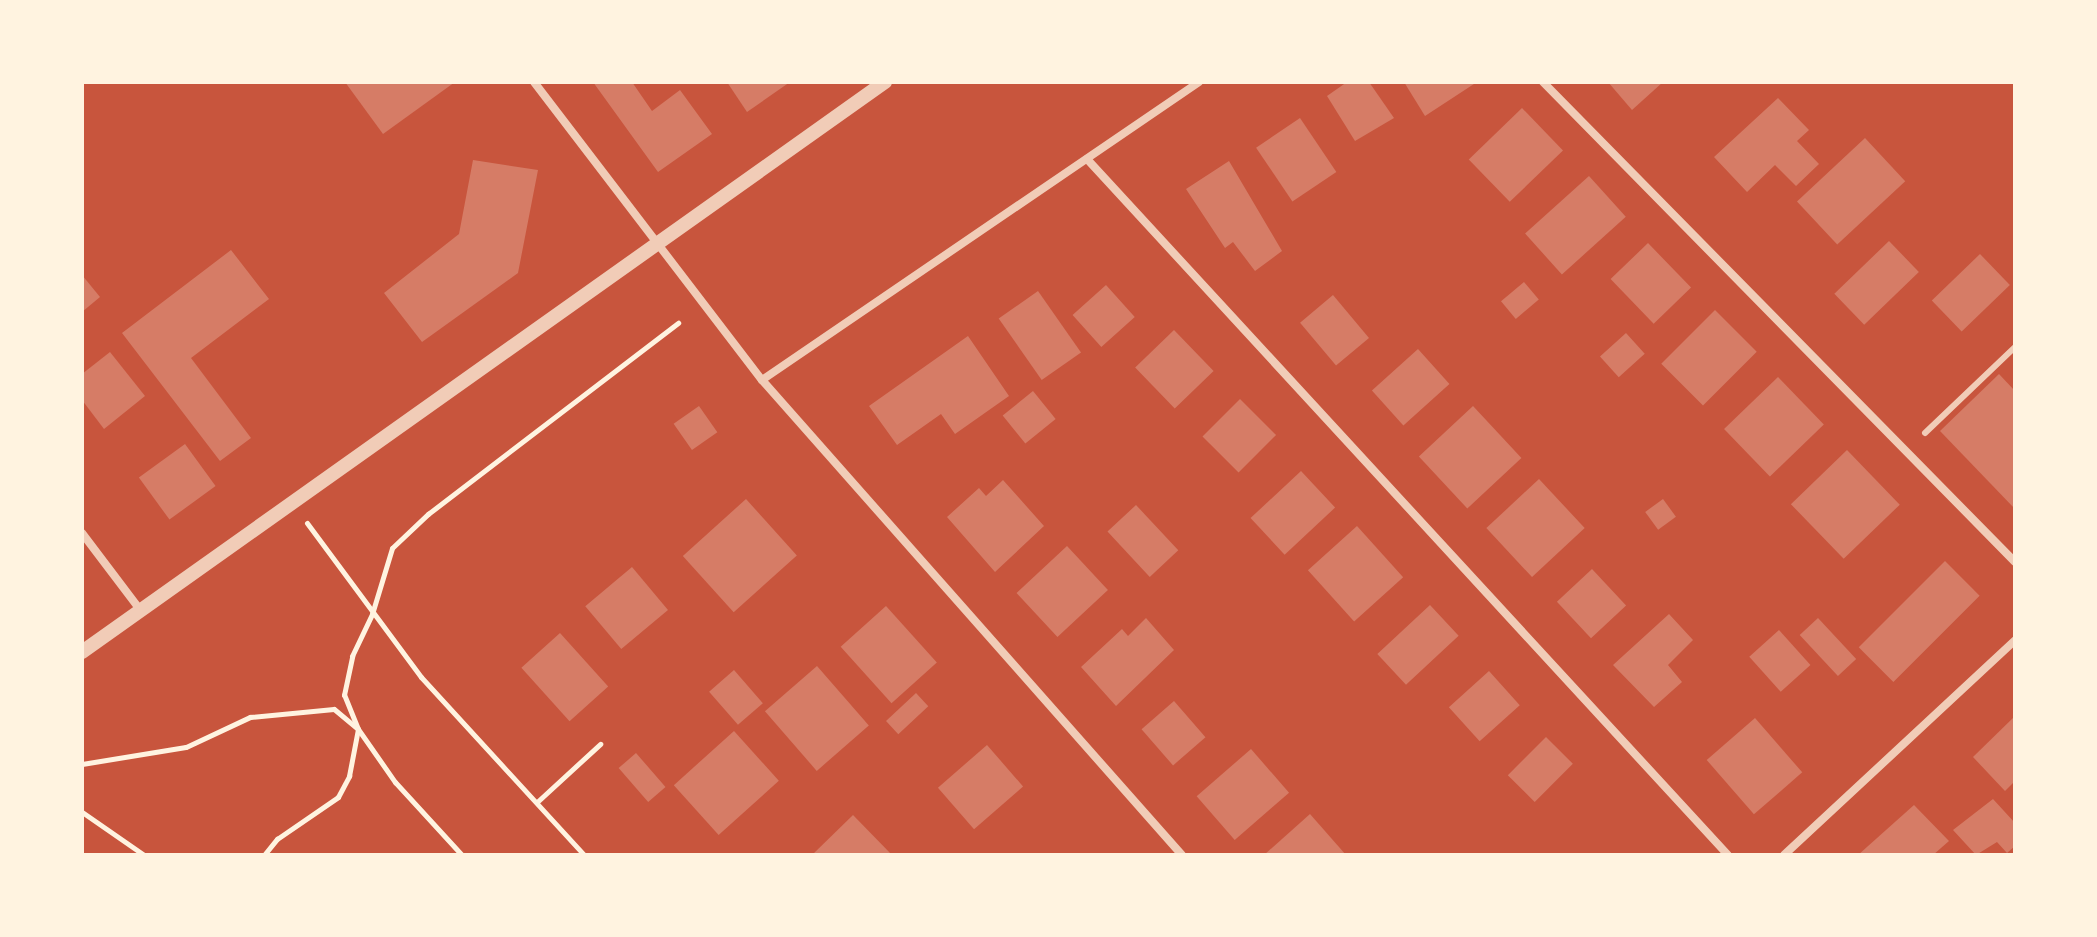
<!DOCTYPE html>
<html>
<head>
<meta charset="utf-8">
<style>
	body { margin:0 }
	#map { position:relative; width:2097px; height:937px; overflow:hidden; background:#c8553d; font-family:"Fira Sans",sans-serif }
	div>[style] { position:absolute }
	.building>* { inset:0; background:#d67c66; transform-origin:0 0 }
	.path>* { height:5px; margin:-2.5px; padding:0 2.5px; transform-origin:2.5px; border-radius:2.5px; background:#fff3e0 }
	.service>* { height:6px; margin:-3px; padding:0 3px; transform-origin:3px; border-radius:3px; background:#f1ccb7 }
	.minor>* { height:8px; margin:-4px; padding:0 4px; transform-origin:4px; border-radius:4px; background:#f1ccb7 }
	.tertiary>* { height:14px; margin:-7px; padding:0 7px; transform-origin:7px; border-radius:7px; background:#f1ccb7 }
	span { translate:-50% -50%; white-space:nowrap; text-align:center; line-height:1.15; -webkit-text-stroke:7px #fff3e0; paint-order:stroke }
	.frame { position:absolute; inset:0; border:84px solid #fff3e0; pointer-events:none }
</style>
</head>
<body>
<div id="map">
	<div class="building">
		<i style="clip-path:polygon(345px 82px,455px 82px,383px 134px)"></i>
		<i style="clip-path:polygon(593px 82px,632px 82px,652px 111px,680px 90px,712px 134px,658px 172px)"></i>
		<i style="clip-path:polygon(727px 82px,790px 82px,747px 112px)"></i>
		<i style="clip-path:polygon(1347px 82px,1369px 82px,1394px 118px,1355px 141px,1327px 96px)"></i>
		<i style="clip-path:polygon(1404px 82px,1477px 82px,1425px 116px)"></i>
		<i style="clip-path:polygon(1608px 82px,1663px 82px,1632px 110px)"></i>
		<i style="clip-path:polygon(1778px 98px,1809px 130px,1797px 141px,1819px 164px,1796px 186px,1775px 165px,1747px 192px,1714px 157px)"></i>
		<i style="left:1522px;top:108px;width:59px;height:74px;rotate:46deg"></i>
		<i style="left:1300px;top:118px;width:65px;height:53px;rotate:56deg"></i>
		<i style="left:1865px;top:138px;width:59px;height:93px;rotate:47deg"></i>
		<i style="clip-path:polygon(473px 160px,538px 170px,518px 273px,422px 342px,384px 293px,459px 234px)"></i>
		<i style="clip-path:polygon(1229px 161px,1282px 251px,1255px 271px,1233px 242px,1225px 248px,1186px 189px)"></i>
		<i style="left:1589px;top:176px;width:55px;height:86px;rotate:48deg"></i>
		<i style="left:1889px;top:241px;width:43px;height:76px;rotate:46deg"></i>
		<i style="left:1648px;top:243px;width:62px;height:52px;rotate:46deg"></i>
		<i style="clip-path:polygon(231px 250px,269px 299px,191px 358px,251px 438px,220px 461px,122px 333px)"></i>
		<i style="left:1980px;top:254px;width:43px;height:67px;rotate:46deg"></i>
		<i style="clip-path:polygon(82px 275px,100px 297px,82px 312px)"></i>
		<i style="left:1524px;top:282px;width:23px;height:30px;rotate:50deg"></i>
		<i style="left:1106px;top:285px;width:43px;height:45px;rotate:48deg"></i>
		<i style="left:1038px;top:291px;width:75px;height:48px;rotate:55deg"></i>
		<i style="left:1333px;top:295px;width:56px;height:43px;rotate:50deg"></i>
		<i style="left:1715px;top:310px;width:59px;height:76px;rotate:45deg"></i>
		<i style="left:1174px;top:330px;width:57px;height:54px;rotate:46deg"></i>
		<i style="left:1626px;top:333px;width:28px;height:35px;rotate:48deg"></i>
		<i style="clip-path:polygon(968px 336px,1009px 396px,955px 434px,941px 414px,897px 445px,869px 406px)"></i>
		<i style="left:1418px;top:349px;width:47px;height:62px;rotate:48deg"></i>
		<i style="clip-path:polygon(110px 352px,145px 396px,104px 429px,82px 400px,82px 374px)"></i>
		<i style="clip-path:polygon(1999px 374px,2015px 391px,2015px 509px,1940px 431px)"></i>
		<i style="left:1778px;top:377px;width:66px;height:75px;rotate:46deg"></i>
		<i style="left:1033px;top:391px;width:36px;height:39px;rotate:51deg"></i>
		<i style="left:1240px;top:399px;width:51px;height:53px;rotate:45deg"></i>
		<i style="left:699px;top:406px;width:32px;height:31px;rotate:55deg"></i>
		<i style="left:1473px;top:406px;width:71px;height:74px;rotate:47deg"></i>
		<i style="left:185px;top:444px;width:52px;height:57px;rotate:54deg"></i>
		<i style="left:1847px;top:450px;width:76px;height:78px;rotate:46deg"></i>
		<i style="left:1301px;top:471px;width:50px;height:69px;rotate:47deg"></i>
		<i style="left:1539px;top:479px;width:67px;height:72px;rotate:47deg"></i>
		<i style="clip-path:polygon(1003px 480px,1044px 526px,995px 572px,947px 517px,979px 488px,986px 496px)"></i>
		<i style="left:746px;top:499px;width:76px;height:85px;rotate:48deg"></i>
		<i style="left:1663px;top:499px;width:22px;height:22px;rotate:54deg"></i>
		<i style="left:1136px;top:505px;width:62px;height:39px;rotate:47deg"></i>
		<i style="left:1357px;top:526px;width:69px;height:66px;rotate:48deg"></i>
		<i style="left:1067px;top:546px;width:60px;height:69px;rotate:47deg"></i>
		<i style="left:1945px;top:561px;width:49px;height:122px;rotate:45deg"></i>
		<i style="left:632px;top:567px;width:56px;height:61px;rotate:50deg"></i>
		<i style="left:1592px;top:569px;width:50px;height:48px;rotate:47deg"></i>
		<i style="left:1430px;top:605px;width:42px;height:72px;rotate:47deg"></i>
		<i style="left:886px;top:606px;width:76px;height:61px;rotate:48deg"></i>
		<i style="clip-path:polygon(1669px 614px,1693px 640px,1668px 665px,1682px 682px,1654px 707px,1613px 665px)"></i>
		<i style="clip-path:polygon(1146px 618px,1174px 650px,1116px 706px,1081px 667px,1122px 629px,1128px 636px)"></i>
		<i style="left:1818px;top:618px;width:56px;height:25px;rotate:47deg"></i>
		<i style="left:1779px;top:630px;width:47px;height:40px;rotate:48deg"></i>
		<i style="left:560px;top:633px;width:72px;height:52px;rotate:48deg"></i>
		<i style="left:817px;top:666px;width:79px;height:69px;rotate:49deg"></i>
		<i style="left:734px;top:670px;width:44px;height:33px;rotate:49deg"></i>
		<i style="left:1489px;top:671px;width:46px;height:54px;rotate:48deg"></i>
		<i style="left:916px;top:693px;width:18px;height:41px;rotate:47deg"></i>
		<i style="left:1174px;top:701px;width:48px;height:43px;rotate:49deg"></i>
		<i style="clip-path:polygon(2015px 716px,2015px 781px,2005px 791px,1973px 757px)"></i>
		<i style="left:1755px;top:718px;width:72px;height:64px;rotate:49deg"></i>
		<i style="left:734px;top:731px;width:67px;height:81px;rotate:48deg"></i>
		<i style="left:1546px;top:737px;width:38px;height:54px;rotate:45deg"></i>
		<i style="left:987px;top:745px;width:55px;height:65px;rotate:49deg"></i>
		<i style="left:1251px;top:749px;width:58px;height:72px;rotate:49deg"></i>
		<i style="left:636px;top:753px;width:45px;height:23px;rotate:49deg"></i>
		<i style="clip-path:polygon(1993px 799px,2015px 823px,2015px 846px,2007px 853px,1997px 842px,1976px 855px,1953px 830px)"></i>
		<i style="clip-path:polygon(1914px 805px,1949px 841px,1933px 855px,1858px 855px)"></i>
		<i style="clip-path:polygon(1310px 814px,1346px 855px,1264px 855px)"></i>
		<i style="clip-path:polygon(853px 815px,892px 855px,812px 855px)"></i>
	</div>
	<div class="path">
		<i style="left:307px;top:523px;width:192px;rotate:53.5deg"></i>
		<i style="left:421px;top:677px;width:241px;rotate:47.5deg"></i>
		<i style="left:82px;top:764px;width:105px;rotate:-9.3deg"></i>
		<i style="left:186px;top:747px;width:71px;rotate:-25.1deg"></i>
		<i style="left:250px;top:717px;width:84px;rotate:-5.4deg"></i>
		<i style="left:334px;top:709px;width:31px;rotate:40deg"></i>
		<i style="left:358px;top:729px;width:65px;rotate:55.1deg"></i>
		<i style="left:395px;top:782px;width:99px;rotate:47.5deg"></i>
		<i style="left:537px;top:802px;width:86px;rotate:-42.6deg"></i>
		<i style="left:82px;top:812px;width:75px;rotate:34.7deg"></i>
		<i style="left:264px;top:855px;width:21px;rotate:-51deg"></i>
		<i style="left:277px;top:839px;width:74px;rotate:-34.5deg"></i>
		<i style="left:338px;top:797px;width:24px;rotate:-62deg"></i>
		<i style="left:349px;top:776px;width:48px;rotate:-79.2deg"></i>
		<i style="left:358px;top:729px;width:37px;rotate:-112deg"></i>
		<i style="left:344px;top:695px;width:40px;rotate:-78deg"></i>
		<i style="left:352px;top:656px;width:47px;rotate:-64.5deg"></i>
		<i style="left:372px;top:614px;width:69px;rotate:-73.1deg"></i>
		<i style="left:392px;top:548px;width:50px;rotate:-43.4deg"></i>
		<i style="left:428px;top:514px;width:315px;rotate:-37.4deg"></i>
	</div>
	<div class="service">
		<i style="left:1925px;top:433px;width:124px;rotate:-43.7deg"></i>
	</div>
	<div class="minor">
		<i style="left:534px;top:82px;width:375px;rotate:52.6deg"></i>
		<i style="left:762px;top:380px;width:634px;rotate:48.52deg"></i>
		<i style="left:1543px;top:82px;width:673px;rotate:45.48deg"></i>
		<i style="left:1087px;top:159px;width:946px;rotate:47.36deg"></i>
		<i style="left:762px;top:380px;width:529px;rotate:-34.29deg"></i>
		<i style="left:82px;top:533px;width:98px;rotate:52.9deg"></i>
		<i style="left:1784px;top:855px;width:316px;rotate:-42.9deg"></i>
	</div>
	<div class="tertiary">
		<i style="left:82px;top:652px;width:985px;rotate:-35.37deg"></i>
	</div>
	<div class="frame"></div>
</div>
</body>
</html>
